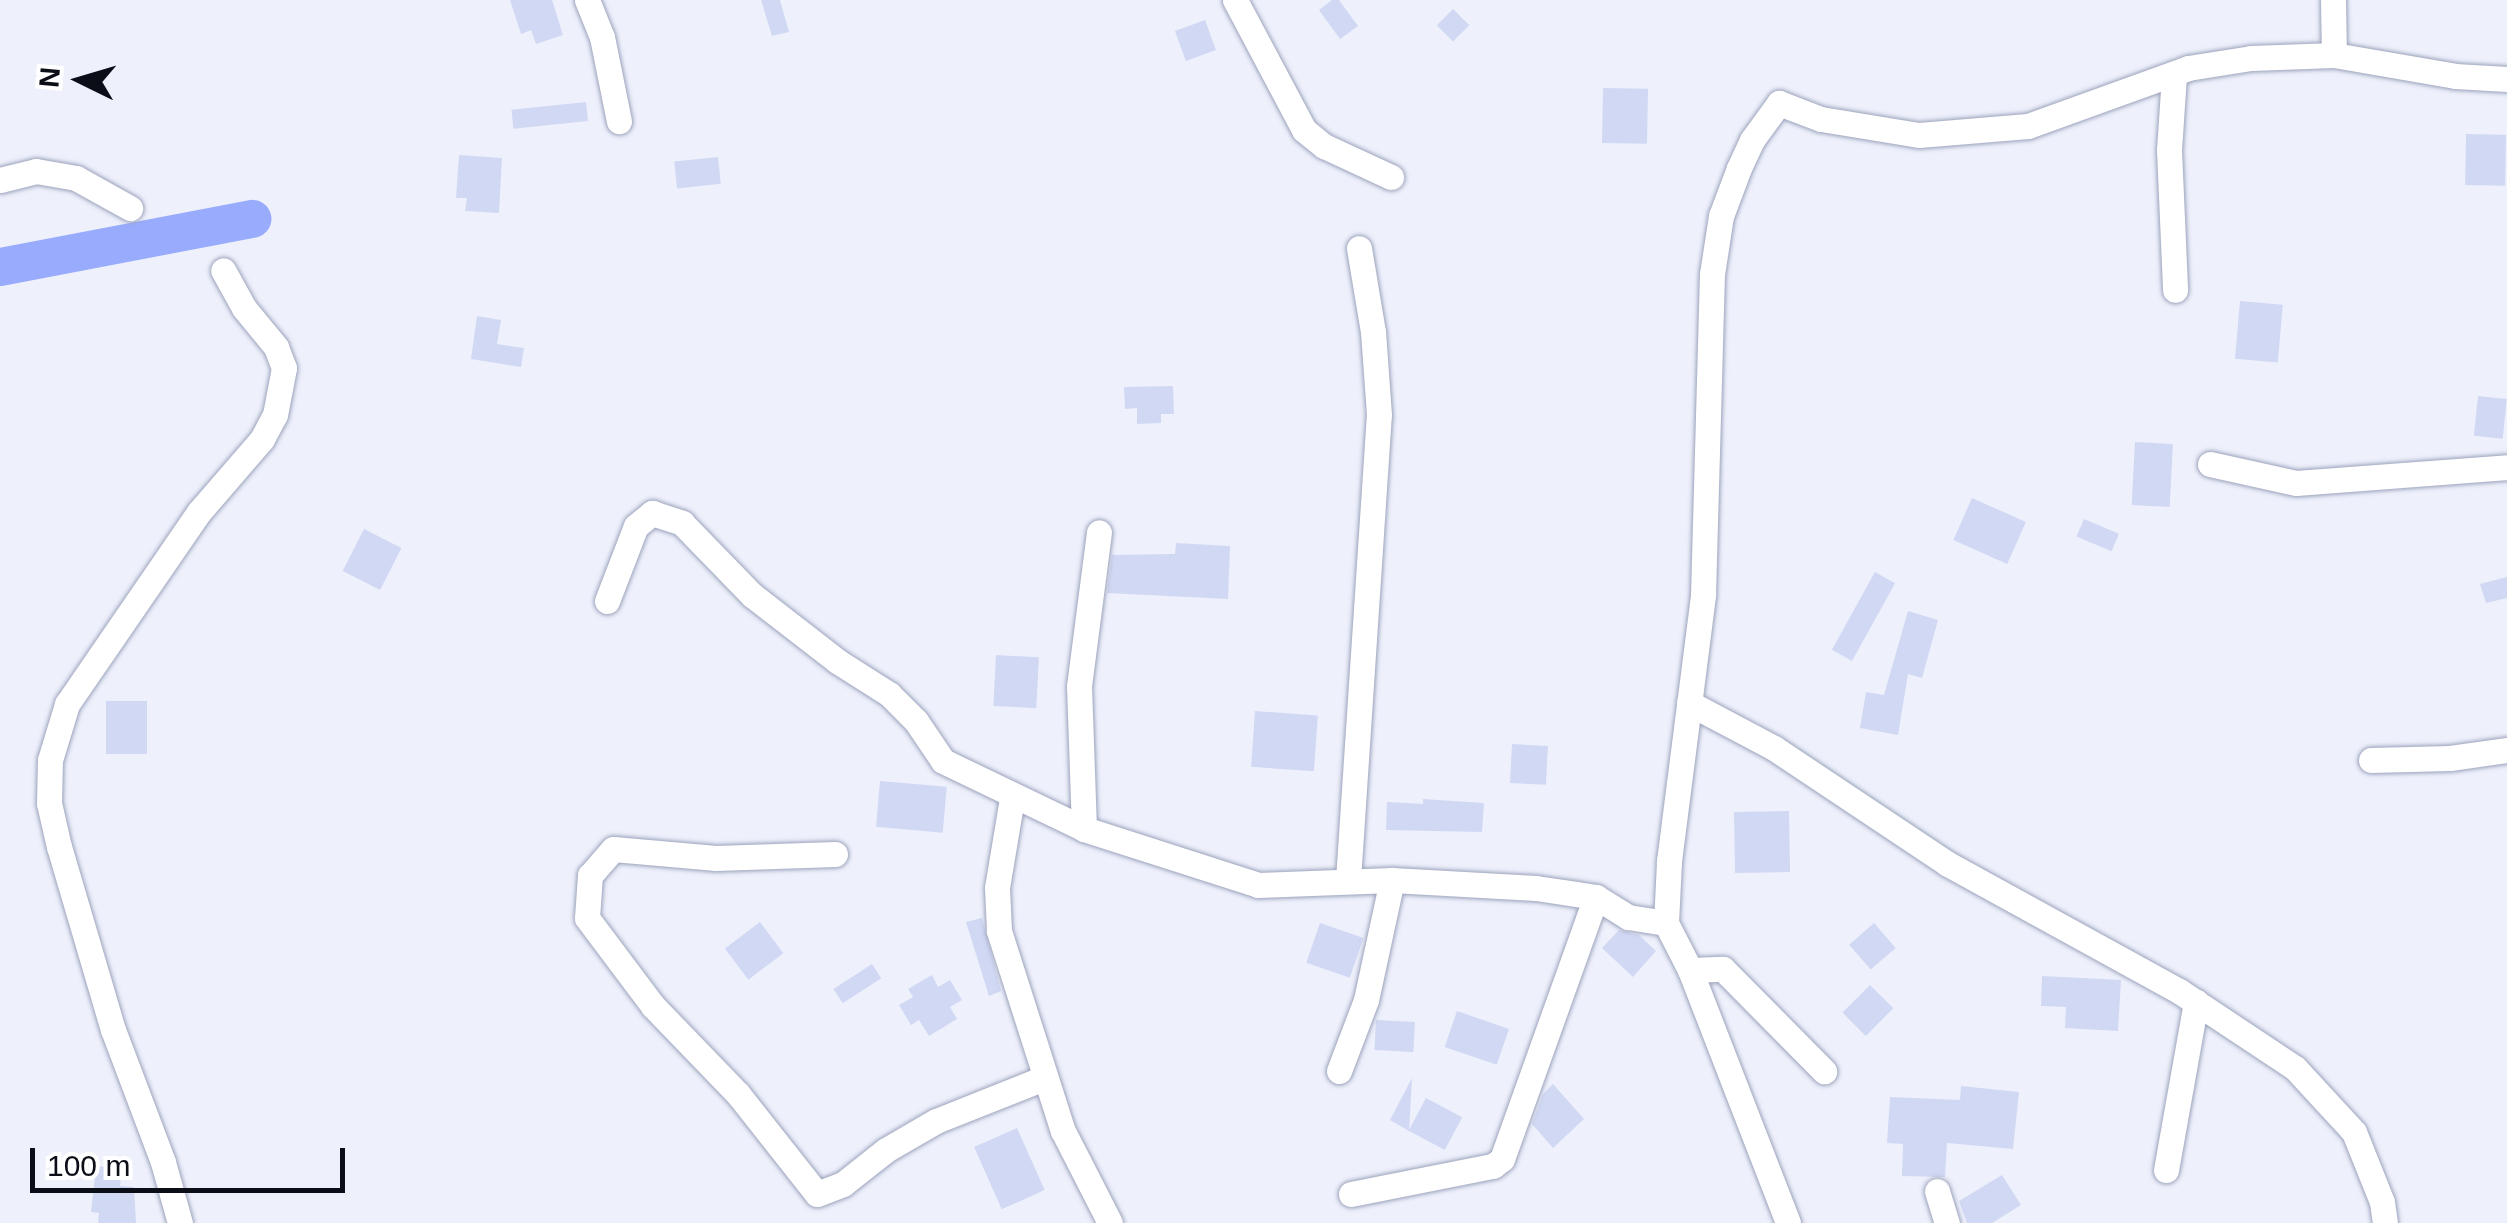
<!DOCTYPE html>
<html>
<head>
<meta charset="utf-8">
<style>
	body { margin:0 }
	#map { position:relative; width:2507px; height:1223px; overflow:hidden; background:#eef1fc; font-family:Arial,sans-serif }
	div>[style] { position:absolute }
	.river>* { height:38px; margin:-19px; padding:0 19px; transform-origin:19px; border-radius:19px; background:#98abfd }
	.building>* { inset:0; background:#d1d8f3; transform-origin:0 0 }
	.roads { filter:drop-shadow(0 0 2px #9ca3bc) drop-shadow(0 0 2px #9ca3bc) }
	.street>* { height:25px; margin:-12.5px; padding:0 12.5px; transform-origin:12.5px; border-radius:12.5px; background:#fff }
	span { translate:-50% -50%; white-space:nowrap; text-align:center; line-height:1.15; -webkit-text-stroke:8px #fff; paint-order:stroke }
	.north { position:absolute; left:30px; top:30px; width:100px; height:100px; -webkit-text-stroke:8px #fff; paint-order:stroke; rotate:275deg; font-size:28px; font-weight:700; line-height:40px; text-align:center; color:#0c0e17 }
	.north::after { content:''; display:block; margin:auto; width:35px; height:45px; background:#0c0e17; clip-path:polygon(50% 0,100% 100%,50% 72%,0 100%) }
	.scale { position:absolute; left:30px; top:1148px; width:315px; height:45px; box-sizing:border-box; border:5px solid #0c0e17; border-top:0; padding-left:12px; font-size:30px; line-height:35px; white-space:nowrap; color:#0c0e17; -webkit-text-stroke:8px #fff; paint-order:stroke }
</style>
</head>
<body>
<div id="map">
	<div class="river">
		<i style="left:0;top:267px;width:257px;rotate:-10.8deg"></i>
	</div>
	<div class="building">
		<i style="clip-path:polygon(510px 0,552px 0,563px 35px,536px 44px,531px 30px,521px 34px)"></i>
		<i style="clip-path:polygon(761px 0,780px 0,789px 32px,772px 36px)"></i>
		<i style="clip-path:polygon(1332px 0,1339px 0,1358px 26px,1340px 39px,1319px 10px)"></i>
		<i style="left:1453px;top:9px;width:23px;height:23px;rotate:45deg"></i>
		<i style="left:1205px;top:20px;width:32px;height:32px;rotate:70deg"></i>
		<i style="left:1603px;top:88px;width:45px;height:55px;rotate:1deg"></i>
		<i style="left:586px;top:102px;width:19px;height:75px;rotate:84deg"></i>
		<i style="left:2466px;top:134px;width:40px;height:51px;rotate:1deg"></i>
		<i style="clip-path:polygon(459px 155px,502px 158px,499px 213px,465px 211px,467px 198px,456px 198px)"></i>
		<i style="left:718px;top:157px;width:27px;height:44px;rotate:84deg"></i>
		<i style="left:2240px;top:301px;width:43px;height:58px;rotate:5deg"></i>
		<i style="clip-path:polygon(477px 316px,501px 320px,497px 344px,524px 348px,521px 367px,471px 359px)"></i>
		<i style="clip-path:polygon(1173px 386px,1174px 414px,1161px 414px,1161px 423px,1137px 424px,1137px 408px,1125px 409px,1124px 387px)"></i>
		<i style="left:2478px;top:396px;width:29px;height:40px;rotate:6deg"></i>
		<i style="left:2135px;top:442px;width:38px;height:63px;rotate:3deg"></i>
		<i style="left:1972px;top:498px;width:59px;height:46px;rotate:24deg"></i>
		<i style="left:2084px;top:519px;width:38px;height:19px;rotate:23deg"></i>
		<i style="left:364px;top:529px;width:42px;height:47px;rotate:27deg"></i>
		<i style="clip-path:polygon(1176px 543px,1230px 546px,1228px 599px,1107px 593px,1112px 555px,1175px 554px)"></i>
		<i style="left:1875px;top:572px;width:23px;height:89px;rotate:29deg"></i>
		<i style="clip-path:polygon(2507px 577px,2507px 598px,2486px 603px,2480px 584px)"></i>
		<i style="clip-path:polygon(1908px 611px,1938px 620px,1922px 678px,1908px 674px,1898px 735px,1860px 728px,1866px 692px,1884px 695px)"></i>
		<i style="left:996px;top:655px;width:43px;height:51px;rotate:3deg"></i>
		<i style="left:106px;top:701px;width:41px;height:53px"></i>
		<i style="left:1255px;top:711px;width:63px;height:56px;rotate:4deg"></i>
		<i style="left:1512px;top:744px;width:36px;height:39px;rotate:3deg"></i>
		<i style="left:880px;top:781px;width:67px;height:46px;rotate:5deg"></i>
		<i style="clip-path:polygon(1423px 799px,1484px 803px,1482px 832px,1386px 830px,1387px 802px,1423px 804px)"></i>
		<i style="left:1789px;top:811px;width:61px;height:55px;rotate:89deg"></i>
		<i style="clip-path:polygon(982px 918px,1001px 991px,989px 996px,966px 922px)"></i>
		<i style="left:760px;top:922px;width:39px;height:44px;rotate:53deg"></i>
		<i style="left:1320px;top:923px;width:46px;height:42px;rotate:19deg"></i>
		<i style="left:1874px;top:923px;width:33px;height:33px;rotate:49deg"></i>
		<i style="clip-path:polygon(1619px 930px,1639px 935px,1656px 951px,1633px 977px,1602px 948px)"></i>
		<i style="left:872px;top:964px;width:17px;height:46px;rotate:57deg"></i>
		<i style="clip-path:polygon(932px 975px,938px 987px,950px 980px,962px 1000px,950px 1007px,957px 1019px,929px 1036px,919px 1020px,911px 1025px,899px 1005px,913px 997px,908px 989px)"></i>
		<i style="clip-path:polygon(2042px 976px,2121px 980px,2118px 1031px,2065px 1028px,2066px 1007px,2041px 1006px)"></i>
		<i style="left:1870px;top:985px;width:33px;height:39px;rotate:45deg"></i>
		<i style="left:1457px;top:1011px;width:55px;height:38px;rotate:19deg"></i>
		<i style="left:1376px;top:1020px;width:39px;height:30px;rotate:3deg"></i>
		<i style="clip-path:polygon(1412px 1078px,1409px 1131px,1390px 1120px)"></i>
		<i style="clip-path:polygon(1553px 1084px,1584px 1119px,1553px 1148px,1532px 1124px,1543px 1094px)"></i>
		<i style="clip-path:polygon(1961px 1086px,2019px 1092px,2013px 1149px,1947px 1143px,1945px 1177px,1902px 1176px,1903px 1144px,1887px 1143px,1890px 1097px,1960px 1100px)"></i>
		<i style="left:1426px;top:1098px;width:41px;height:37px;rotate:28deg"></i>
		<i style="left:1017px;top:1128px;width:68px;height:47px;rotate:66deg"></i>
		<i style="clip-path:polygon(96px 1166px,122px 1169px,120px 1186px,134px 1187px,136px 1223px,98px 1223px,99px 1213px,91px 1212px)"></i>
		<i style="clip-path:polygon(2002px 1175px,2021px 1205px,1992px 1223px,1967px 1223px,1959px 1201px)"></i>
	</div>
	<div class="roads">
		<div class="street">
			<i style="left:587px;top:0;width:40px;rotate:68deg"></i>
			<i style="left:602px;top:37px;width:86px;rotate:78.6deg"></i>
			<i style="left:1235px;top:0;width:147px;rotate:62deg"></i>
			<i style="left:1304px;top:130px;width:26px;rotate:39deg"></i>
			<i style="left:1324px;top:146px;width:74px;rotate:24.8deg"></i>
			<i style="left:2333px;top:0;width:55px;rotate:89deg"></i>
			<i style="left:2174px;top:75px;width:75px;rotate:93.8deg"></i>
			<i style="left:2169px;top:150px;width:140px;rotate:87.5deg"></i>
			<i style="left:0;top:180px;width:37px;rotate:-14deg"></i>
			<i style="left:36px;top:171px;width:41px;rotate:9.9deg"></i>
			<i style="left:76px;top:178px;width:62px;rotate:29.1deg"></i>
			<i style="left:2210px;top:464px;width:88px;rotate:12.5deg"></i>
			<i style="left:2296px;top:483px;width:212px;rotate:-4.3deg"></i>
			<i style="left:607px;top:601px;width:80px;rotate:-68.9deg"></i>
			<i style="left:636px;top:526px;width:21px;rotate:-39deg"></i>
			<i style="left:652px;top:513px;width:32px;rotate:18deg"></i>
			<i style="left:682px;top:523px;width:100px;rotate:45.8deg"></i>
			<i style="left:752px;top:595px;width:108px;rotate:37.8deg"></i>
			<i style="left:837px;top:661px;width:62px;rotate:32.4deg"></i>
			<i style="left:889px;top:694px;width:38px;rotate:45deg"></i>
			<i style="left:916px;top:721px;width:48px;rotate:56deg"></i>
			<i style="left:943px;top:761px;width:157px;rotate:25.7deg"></i>
			<i style="left:1084px;top:829px;width:183px;rotate:17.8deg"></i>
			<i style="left:1258px;top:885px;width:134px;rotate:-2.1deg"></i>
			<i style="left:1392px;top:880px;width:144px;rotate:3.2deg"></i>
			<i style="left:1536px;top:888px;width:61px;rotate:8.5deg"></i>
			<i style="left:1596px;top:897px;width:38px;rotate:32deg"></i>
			<i style="left:1628px;top:917px;width:38px;rotate:9deg"></i>
			<i style="left:1666px;top:923px;width:53px;rotate:62.9deg"></i>
			<i style="left:1690px;top:970px;width:271px;rotate:68.8deg"></i>
			<i style="left:1689px;top:703px;width:96px;rotate:27.9deg"></i>
			<i style="left:1774px;top:748px;width:209px;rotate:33.7deg"></i>
			<i style="left:1948px;top:864px;width:264px;rotate:28.8deg"></i>
			<i style="left:2179px;top:991px;width:139px;rotate:33.6deg"></i>
			<i style="left:2295px;top:1068px;width:87px;rotate:47.3deg"></i>
			<i style="left:2354px;top:1132px;width:75px;rotate:68.2deg"></i>
			<i style="left:2382px;top:1202px;width:21px;rotate:82deg"></i>
			<i style="left:2371px;top:760px;width:79px;rotate:-1.5deg"></i>
			<i style="left:2450px;top:758px;width:58px;rotate:-8deg"></i>
			<i style="left:1012px;top:798px;width:91px;rotate:99.5deg"></i>
			<i style="left:997px;top:888px;width:43px;rotate:87.3deg"></i>
			<i style="left:999px;top:931px;width:210px;rotate:72.3deg"></i>
			<i style="left:1063px;top:1131px;width:103px;rotate:62.9deg"></i>
			<i style="left:1084px;top:829px;width:143px;rotate:-92deg"></i>
			<i style="left:1079px;top:686px;width:155px;rotate:-82.6deg"></i>
			<i style="left:835px;top:854px;width:119px;rotate:178.1deg"></i>
			<i style="left:716px;top:858px;width:103px;rotate:-175deg"></i>
			<i style="left:613px;top:849px;width:35px;rotate:131deg"></i>
			<i style="left:590px;top:875px;width:43px;rotate:94deg"></i>
			<i style="left:587px;top:918px;width:110px;rotate:53.1deg"></i>
			<i style="left:653px;top:1006px;width:122px;rotate:46deg"></i>
			<i style="left:738px;top:1094px;width:127px;rotate:51.7deg"></i>
			<i style="left:817px;top:1194px;width:28px;rotate:-21deg"></i>
			<i style="left:843px;top:1184px;width:55px;rotate:-38.3deg"></i>
			<i style="left:886px;top:1150px;width:58px;rotate:-30.1deg"></i>
			<i style="left:936px;top:1121px;width:116px;rotate:-21.7deg"></i>
			<i style="left:1348px;top:880px;width:466px;rotate:-86.2deg"></i>
			<i style="left:1379px;top:415px;width:83px;rotate:-94.1deg"></i>
			<i style="left:1373px;top:332px;width:85px;rotate:-99.5deg"></i>
			<i style="left:1666px;top:923px;width:62px;rotate:-87.2deg"></i>
			<i style="left:1669px;top:861px;width:268px;rotate:-82.7deg"></i>
			<i style="left:1703px;top:595px;width:321px;rotate:-88.4deg"></i>
			<i style="left:1712px;top:274px;width:59px;rotate:-81.2deg"></i>
			<i style="left:1721px;top:216px;width:51px;rotate:-69.4deg"></i>
			<i style="left:1739px;top:168px;width:31px;rotate:-65deg"></i>
			<i style="left:1752px;top:140px;width:46px;rotate:-53.9deg"></i>
			<i style="left:1779px;top:103px;width:45px;rotate:20.9deg"></i>
			<i style="left:1821px;top:119px;width:99px;rotate:9.3deg"></i>
			<i style="left:1919px;top:135px;width:109px;rotate:-4.7deg"></i>
			<i style="left:2028px;top:126px;width:170px;rotate:-19.9deg"></i>
			<i style="left:2188px;top:68px;width:64px;rotate:-9deg"></i>
			<i style="left:2251px;top:58px;width:83px;rotate:-2.1deg"></i>
			<i style="left:2334px;top:55px;width:123px;rotate:9.8deg"></i>
			<i style="left:2455px;top:76px;width:52px;rotate:3.3deg"></i>
			<i style="left:1690px;top:970px;width:33px;rotate:-2deg"></i>
			<i style="left:1723px;top:969px;width:144px;rotate:45.3deg"></i>
			<i style="left:1339px;top:1071px;width:76px;rotate:-69.2deg"></i>
			<i style="left:1366px;top:1000px;width:123px;rotate:-77.8deg"></i>
			<i style="left:2166px;top:1170px;width:171px;rotate:-79.9deg"></i>
			<i style="left:1937px;top:1191px;width:34px;rotate:73deg"></i>
			<i style="left:1351px;top:1194px;width:145px;rotate:-11.2deg"></i>
			<i style="left:1493px;top:1166px;width:11px;rotate:-38deg"></i>
			<i style="left:1502px;top:1159px;width:278px;rotate:-70.3deg"></i>
			<i style="left:180px;top:1223px;width:63px;rotate:-105.6deg"></i>
			<i style="left:163px;top:1162px;width:141px;rotate:-110.7deg"></i>
			<i style="left:113px;top:1030px;width:191px;rotate:-106.4deg"></i>
			<i style="left:59px;top:847px;width:45px;rotate:-102.8deg"></i>
			<i style="left:49px;top:803px;width:43px;rotate:-88.7deg"></i>
			<i style="left:50px;top:760px;width:59px;rotate:-73.1deg"></i>
			<i style="left:67px;top:704px;width:233px;rotate:-55.5deg"></i>
			<i style="left:199px;top:512px;width:96px;rotate:-49.2deg"></i>
			<i style="left:262px;top:439px;width:27px;rotate:-62deg"></i>
			<i style="left:275px;top:415px;width:48px;rotate:-79.2deg"></i>
			<i style="left:284px;top:368px;width:22px;rotate:-111deg"></i>
			<i style="left:276px;top:347px;width:50px;rotate:-129.4deg"></i>
			<i style="left:244px;top:308px;width:43px;rotate:-118.9deg"></i>
		</div>
	</div>
	<div class="north">N</div>
	<div class="scale">100 m</div>
</div>
</body>
</html>
